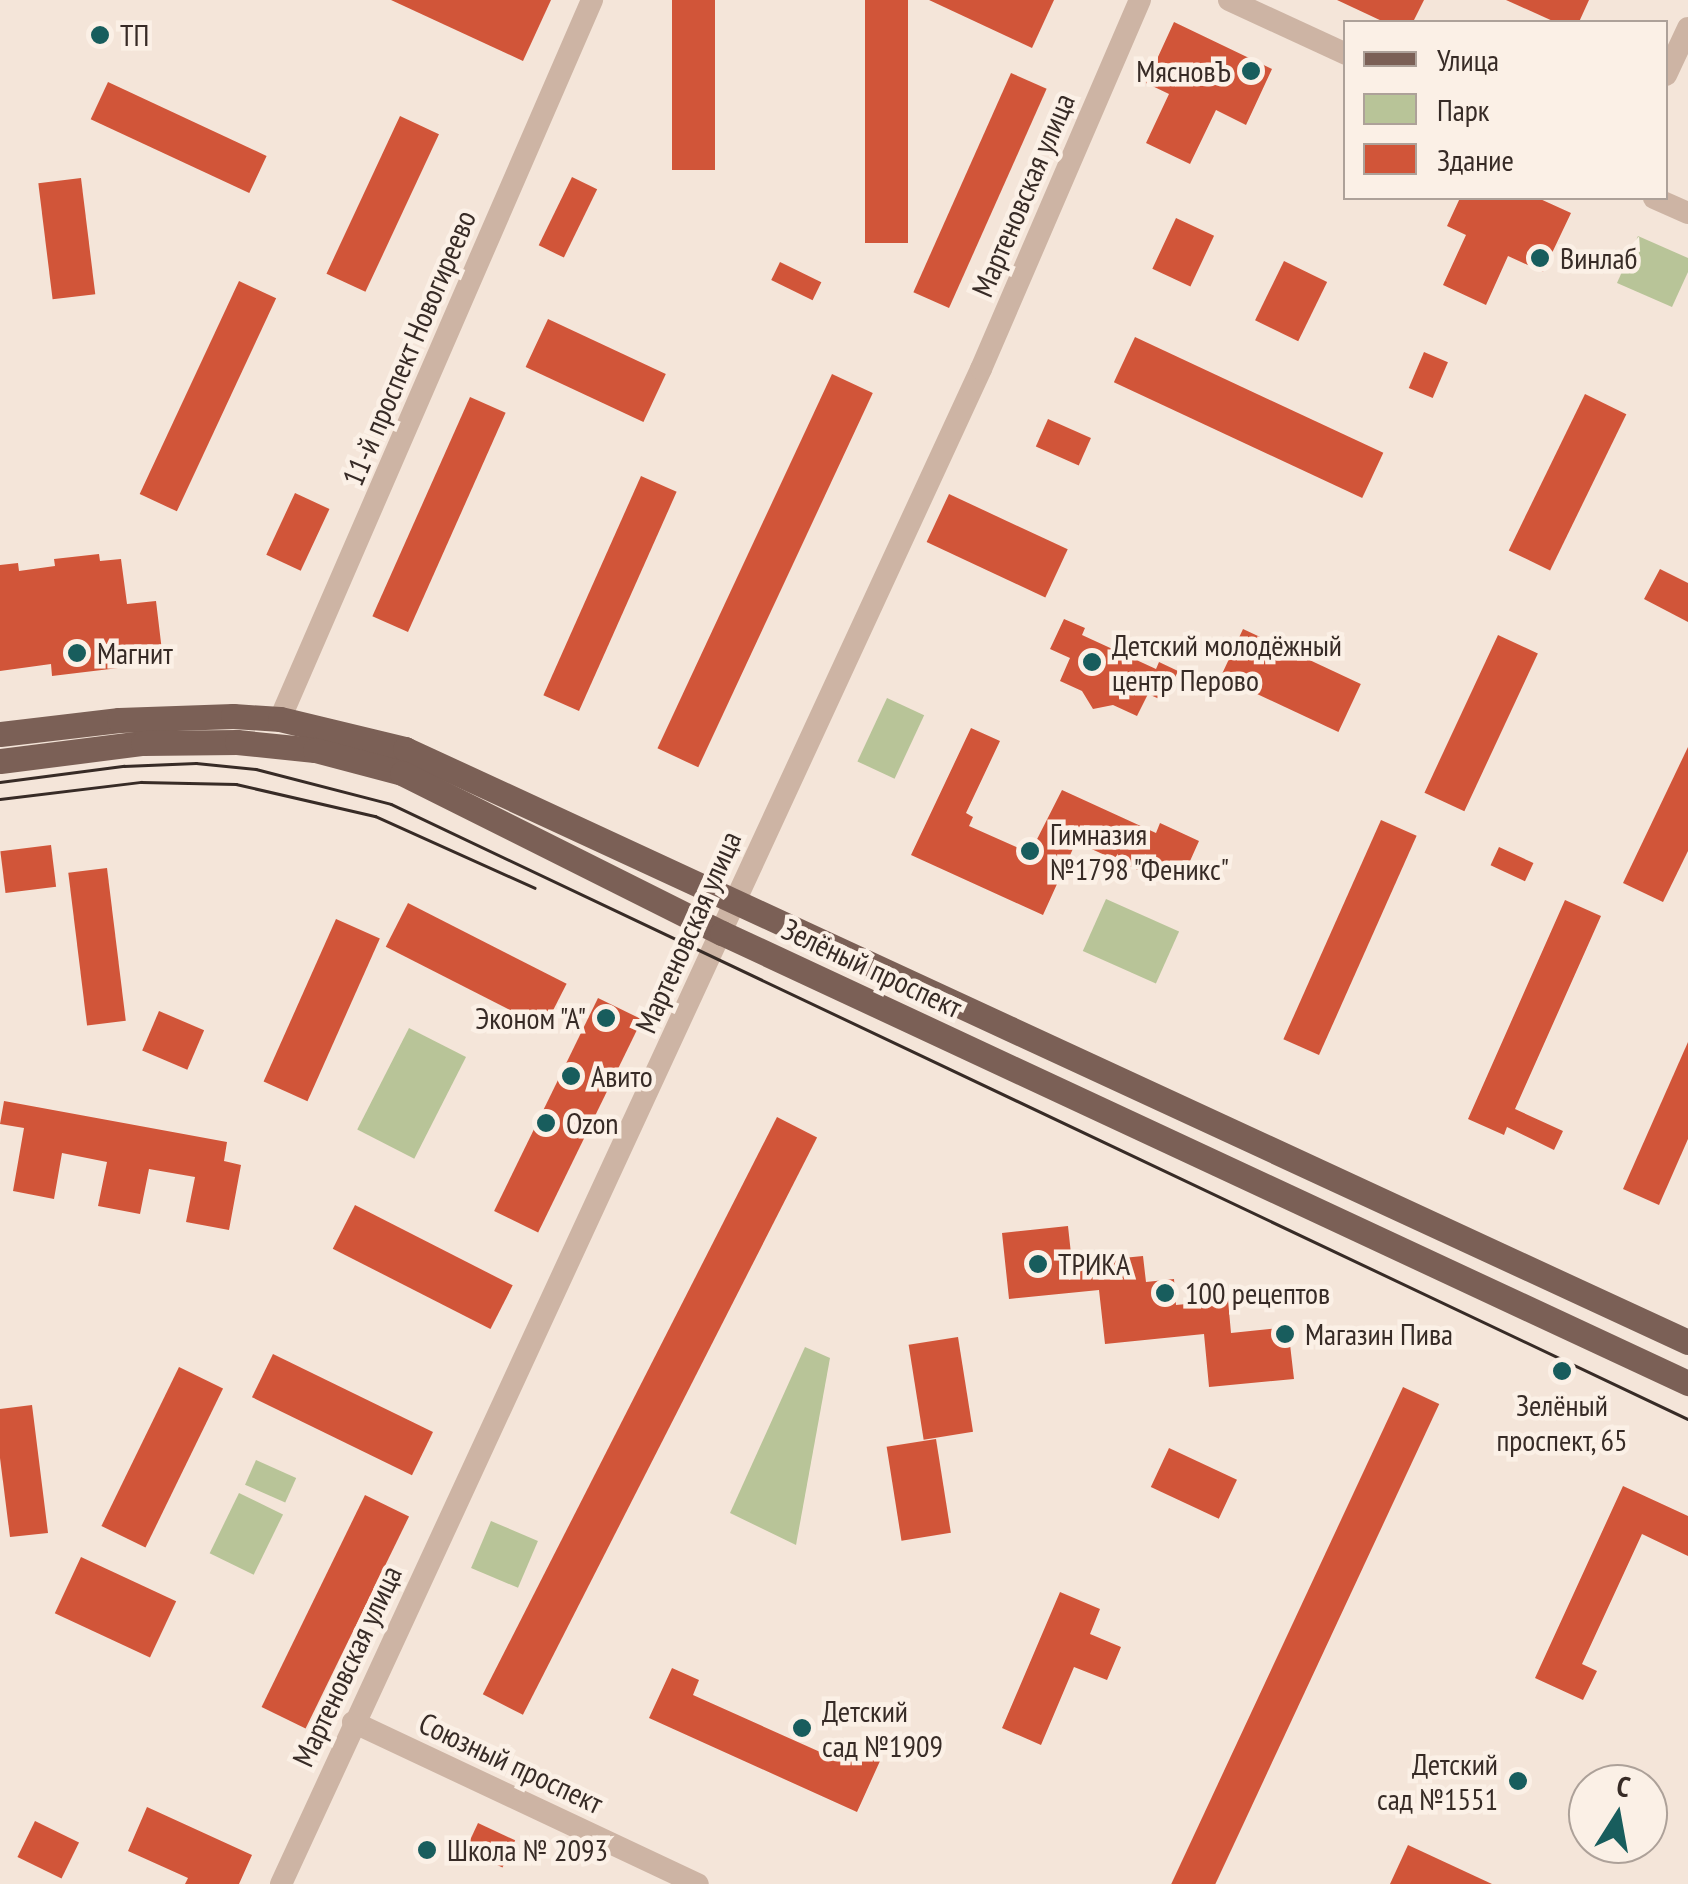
<!DOCTYPE html>
<html>
<head>
<meta charset="utf-8">
<style>
	body { margin:0 }
	#map { position:relative; width:1688px; height:1884px; overflow:hidden; background:#f4e5d9; font-family:"PT Sans Narrow",sans-serif }
	div>[style] { position:absolute }
	.green>* { inset:0; background:#b8c498; transform-origin:0 0 }
	.building>* { inset:0; background:#d15539; transform-origin:0 0 }
	.minor>* { height:22px; margin:-11px; padding:0 11px; transform-origin:11px; border-radius:11px; background:#cdb4a4 }
	.major>* { height:25px; margin:-12.5px; padding:0 12.5px; transform-origin:12.5px; border-radius:12.5px; background:#7b6056 }
	.tram>* { height:2.5px; margin:-1.25px; padding:0 1.25px; transform-origin:1.25px; border-radius:1.25px; background:#372b26 }
	.dots>* { width:28px; height:28px; translate:-50% -50%; box-sizing:border-box; border:5px solid #fbf0e6; border-radius:50% }
	span { translate:-50% -50%; white-space:nowrap; text-align:center; line-height:1.15; -webkit-text-stroke:9px #fbf0e6; paint-order:stroke }
	.poi-label { font-size:30px; color:#372b26 }
	.left { translate:0 -50%; text-align:left }
	.right { translate:-100% -50%; text-align:right }
	.street-label { font-size:30px; color:#372b26 }
	.legend { position:absolute; left:1343px; top:20px; width:325px; height:180px; box-sizing:border-box; background:#fbf0e6; border:2px solid #ada199; margin:0; padding:12px 18px; list-style:none; font-size:30px; color:#372b26 }
	.legend li { display:flex; align-items:center; gap:20px; height:50px }
	.legend b { width:50px; border:2px solid #ada199 }
	.north { position:absolute; left:1568px; top:1764px; width:100px; height:100px; box-sizing:border-box; background:#fbf0e6; border:2px solid #ada199; border-radius:50%; rotate:11deg; font-size:28px; font-weight:700; line-height:40px; text-align:center; color:#372b26 }
	.north::after { content:''; display:block; margin:auto; width:35px; height:45px; background:#185d5d; clip-path:polygon(50% 0,100% 100%,50% 72%,0 100%) }
</style>
</head>
<body>
<div id="map">
	<div class="green">
		<i style="clip-path:polygon(1638px 236px,1688px 258px,1688px 272px,1672px 307px,1617px 283px)"></i>
		<i style="left:887px;top:698px;width:41px;height:70px;rotate:25deg"></i>
		<i style="left:1106px;top:899px;width:80px;height:57px;rotate:24deg"></i>
		<i style="left:409px;top:1028px;width:64px;height:114px;rotate:27deg"></i>
		<i style="clip-path:polygon(805px 1347px,830px 1358px,796px 1545px,730px 1513px)"></i>
		<i style="left:256px;top:1460px;width:44px;height:27px;rotate:24deg"></i>
		<i style="left:239px;top:1493px;width:49px;height:67px;rotate:26deg"></i>
		<i style="left:491px;top:1521px;width:51px;height:51px;rotate:23deg"></i>
	</div>
	<div class="building">
		<i style="clip-path:polygon(391px 0,551px 0,523px 61px)"></i>
		<i style="left:672px;top:0;width:43px;height:170px"></i>
		<i style="left:865px;top:0;width:43px;height:243px"></i>
		<i style="clip-path:polygon(929px 0,1054px 0,1032px 48px)"></i>
		<i style="clip-path:polygon(1337px 0,1424px 0,1413px 22px,1384px 22px)"></i>
		<i style="clip-path:polygon(1506px 0,1589px 0,1579px 22px,1555px 22px)"></i>
		<i style="clip-path:polygon(1174px 22px,1272px 69px,1246px 125px,1216px 110px,1190px 164px,1146px 143px,1169px 94px,1146px 83px)"></i>
		<i style="left:1011px;top:73px;width:39px;height:240px;rotate:24deg"></i>
		<i style="left:108px;top:82px;width:175px;height:41px;rotate:25deg"></i>
		<i style="left:400px;top:116px;width:43px;height:174px;rotate:25deg"></i>
		<i style="left:572px;top:177px;width:28px;height:76px;rotate:26deg"></i>
		<i style="left:81px;top:178px;width:117px;height:43px;rotate:83deg"></i>
		<i style="clip-path:polygon(1460px 198px,1538px 198px,1571px 213px,1543px 272px,1508px 256px,1486px 305px,1443px 285px,1466px 235px,1447px 226px)"></i>
		<i style="left:1176px;top:218px;width:42px;height:56px;rotate:25deg"></i>
		<i style="left:1284px;top:261px;width:48px;height:66px;rotate:26deg"></i>
		<i style="left:780px;top:262px;width:46px;height:20px;rotate:26deg"></i>
		<i style="left:239px;top:281px;width:41px;height:235px;rotate:25deg"></i>
		<i style="left:548px;top:319px;width:130px;height:53px;rotate:25deg"></i>
		<i style="left:1135px;top:337px;width:274px;height:50px;rotate:25deg"></i>
		<i style="left:1424px;top:352px;width:26px;height:39px;rotate:23deg"></i>
		<i style="left:832px;top:374px;width:45px;height:413px;rotate:25deg"></i>
		<i style="left:1585px;top:394px;width:46px;height:174px;rotate:26deg"></i>
		<i style="left:470px;top:397px;width:39px;height:240px;rotate:24deg"></i>
		<i style="left:1048px;top:419px;width:47px;height:30px;rotate:24deg"></i>
		<i style="left:641px;top:476px;width:39px;height:240px;rotate:24deg"></i>
		<i style="left:295px;top:493px;width:38px;height:68px;rotate:25deg"></i>
		<i style="left:949px;top:494px;width:131px;height:53px;rotate:25deg"></i>
		<i style="clip-path:polygon(99px 554px,100px 561px,121px 559px,127px 604px,156px 601px,162px 651px,134px 655px,135px 666px,52px 676px,51px 664px,0 671px,0 565px,18px 563px,19px 571px,55px 566px,54px 559px)"></i>
		<i style="clip-path:polygon(1660px 569px,1688px 583px,1688px 622px,1644px 599px)"></i>
		<i style="clip-path:polygon(1064px 619px,1085px 628px,1082px 635px,1156px 669px,1159px 662px,1178px 671px,1164px 701px,1148px 694px,1137px 716px,1113px 705px,1093px 709px,1082px 691px,1060px 681px,1070px 658px,1050px 649px)"></i>
		<i style="left:1243px;top:629px;width:130px;height:53px;rotate:25deg"></i>
		<i style="left:1498px;top:635px;width:44px;height:174px;rotate:25deg"></i>
		<i style="clip-path:polygon(971px 728px,1000px 741px,966px 813px,973px 817px,969px 826px,1030px 853px,1062px 790px,1156px 833px,1160px 823px,1199px 841px,1186px 870px,1168px 861px,1160px 880px,1076px 842px,1043px 915px,911px 855px)"></i>
		<i style="clip-path:polygon(1688px 747px,1688px 851px,1663px 902px,1623px 883px)"></i>
		<i style="left:1381px;top:820px;width:39px;height:240px;rotate:24deg"></i>
		<i style="left:51px;top:845px;width:42px;height:51px;rotate:83deg"></i>
		<i style="left:1499px;top:847px;width:38px;height:20px;rotate:25deg"></i>
		<i style="left:107px;top:868px;width:154px;height:39px;rotate:83deg"></i>
		<i style="clip-path:polygon(1565px 900px,1601px 916px,1515px 1109px,1563px 1131px,1554px 1150px,1507px 1127px,1504px 1135px,1468px 1119px)"></i>
		<i style="left:408px;top:903px;width:178px;height:49px;rotate:27deg"></i>
		<i style="left:336px;top:919px;width:48px;height:178px;rotate:24deg"></i>
		<i style="left:598px;top:998px;width:49px;height:237px;rotate:26deg"></i>
		<i style="left:159px;top:1011px;width:49px;height:43px;rotate:23deg"></i>
		<i style="clip-path:polygon(1688px 1042px,1688px 1139px,1659px 1205px,1623px 1189px)"></i>
		<i style="clip-path:polygon(4px 1101px,227px 1142px,224px 1161px,241px 1165px,229px 1230px,186px 1222px,195px 1177px,149px 1169px,140px 1214px,98px 1206px,107px 1162px,62px 1153px,54px 1199px,13px 1191px,24px 1128px,0 1124px)"></i>
		<i style="left:777px;top:1117px;width:45px;height:648px;rotate:27deg"></i>
		<i style="left:355px;top:1205px;width:177px;height:49px;rotate:27deg"></i>
		<i style="clip-path:polygon(1068px 1226px,1072px 1263px,1143px 1256px,1146px 1282px,1174px 1279px,1176px 1305px,1228px 1300px,1231px 1333px,1288px 1327px,1294px 1379px,1209px 1387px,1204px 1334px,1105px 1344px,1099px 1290px,1009px 1299px,1002px 1233px)"></i>
		<i style="left:958px;top:1337px;width:96px;height:50px;rotate:81deg"></i>
		<i style="left:273px;top:1354px;width:178px;height:48px;rotate:26deg"></i>
		<i style="left:179px;top:1367px;width:49px;height:177px;rotate:26deg"></i>
		<i style="left:1403px;top:1387px;width:40px;height:551px;rotate:25deg"></i>
		<i style="clip-path:polygon(32px 1405px,48px 1533px,10px 1537px,0 1458px,0 1409px)"></i>
		<i style="left:936px;top:1439px;width:95px;height:50px;rotate:81deg"></i>
		<i style="left:1169px;top:1448px;width:75px;height:43px;rotate:25deg"></i>
		<i style="clip-path:polygon(1623px 1486px,1688px 1516px,1688px 1556px,1642px 1534px,1582px 1664px,1597px 1671px,1583px 1700px,1535px 1678px)"></i>
		<i style="left:365px;top:1495px;width:49px;height:236px;rotate:26deg"></i>
		<i style="left:81px;top:1557px;width:105px;height:62px;rotate:25deg"></i>
		<i style="clip-path:polygon(1060px 1592px,1100px 1609px,1090px 1634px,1121px 1647px,1107px 1680px,1074px 1667px,1041px 1745px,1002px 1728px)"></i>
		<i style="clip-path:polygon(672px 1668px,699px 1680px,693px 1695px,847px 1764px,853px 1749px,880px 1761px,857px 1812px,649px 1718px)"></i>
		<i style="clip-path:polygon(147px 1807px,252px 1855px,239px 1884px,185px 1884px,188px 1878px,128px 1851px)"></i>
		<i style="left:35px;top:1821px;width:49px;height:40px;rotate:26deg"></i>
		<i style="left:478px;top:1823px;width:41px;height:30px;rotate:25deg"></i>
		<i style="clip-path:polygon(1408px 1845px,1492px 1884px,1390px 1884px)"></i>
	</div>
	<div class="minor">
		<i style="left:1229px;top:0;width:129px;rotate:24.8deg"></i>
		<i style="left:1666px;top:75px;width:52px;rotate:-64.9deg"></i>
		<i style="left:1654px;top:198px;width:37px;rotate:24deg"></i>
		<i style="left:280px;top:719px;width:784px;rotate:-66.54deg"></i>
		<i style="left:353px;top:1722px;width:381px;rotate:25.2deg"></i>
		<i style="left:281px;top:1884px;width:1669px;rotate:-65.2deg"></i>
		<i style="left:981px;top:369px;width:402px;rotate:-66.7deg"></i>
	</div>
	<div class="major">
		<i style="left:0;top:734px;width:120px;rotate:-6.7deg"></i>
		<i style="left:119px;top:720px;width:114px;rotate:-2deg"></i>
		<i style="left:233px;top:716px;width:47px;rotate:3.7deg"></i>
		<i style="left:280px;top:719px;width:129px;rotate:13.5deg"></i>
		<i style="left:405px;top:749px;width:1413px;rotate:24.81deg"></i>
		<i style="left:0;top:761px;width:144px;rotate:-7.2deg"></i>
		<i style="left:143px;top:743px;width:94px;rotate:-0.6deg"></i>
		<i style="left:237px;top:742px;width:78px;rotate:5.9deg"></i>
		<i style="left:315px;top:750px;width:90px;rotate:14.8deg"></i>
		<i style="left:402px;top:773px;width:358px;rotate:26.6deg"></i>
		<i style="left:722px;top:933px;width:1066px;rotate:24.98deg"></i>
	</div>
	<div class="tram">
		<i style="left:0;top:782px;width:125px;rotate:-7.4deg"></i>
		<i style="left:124px;top:766px;width:72px;rotate:-2.4deg"></i>
		<i style="left:196px;top:763px;width:60px;rotate:5.7deg"></i>
		<i style="left:256px;top:769px;width:139px;rotate:14.5deg"></i>
		<i style="left:391px;top:804px;width:1435px;rotate:25.37deg"></i>
		<i style="left:0;top:799px;width:142px;rotate:-6.9deg"></i>
		<i style="left:141px;top:782px;width:95px;rotate:1.2deg"></i>
		<i style="left:236px;top:784px;width:143px;rotate:13deg"></i>
		<i style="left:375px;top:816px;width:175px;rotate:24.2deg"></i>
	</div>
	<div class="dots">
		<i style="left:100px;top:35px;background:#185d5d"></i>
		<i style="left:1251px;top:71px;background:#185d5d"></i>
		<i style="left:1540px;top:258px;background:#185d5d"></i>
		<i style="left:77px;top:653px;background:#185d5d"></i>
		<i style="left:1092px;top:662px;background:#185d5d"></i>
		<i style="left:1030px;top:851px;background:#185d5d"></i>
		<i style="left:606px;top:1018px;background:#185d5d"></i>
		<i style="left:571px;top:1076px;background:#185d5d"></i>
		<i style="left:546px;top:1123px;background:#185d5d"></i>
		<i style="left:1038px;top:1264px;background:#185d5d"></i>
		<i style="left:1165px;top:1293px;background:#185d5d"></i>
		<i style="left:1285px;top:1334px;background:#185d5d"></i>
		<i style="left:1562px;top:1371px;background:#185d5d"></i>
		<i style="left:802px;top:1728px;background:#185d5d"></i>
		<i style="left:1518px;top:1781px;background:#185d5d"></i>
		<i style="left:427px;top:1850px;background:#185d5d"></i>
	</div>
	<div class="poi-label">
		<span class="left" style="left:120px;top:35px">ТП</span>
		<span class="right" style="left:1231px;top:71px">МясновЪ</span>
		<span class="left" style="left:1560px;top:258px">Винлаб</span>
		<span class="left" style="left:1112px;top:662px">Детский молодёжный<br>центр Перово</span>
		<span class="left" style="left:97px;top:653px">Магнит</span>
		<span class="left" style="left:1050px;top:851px">Гимназия<br>№1798 "Феникс"</span>
		<span class="right" style="left:586px;top:1018px">Эконом "А"</span>
		<span class="left" style="left:591px;top:1076px">Авито</span>
		<span class="left" style="left:566px;top:1123px">Ozon</span>
		<span class="left" style="left:1058px;top:1264px">ТРИКА</span>
		<span class="left" style="left:1185px;top:1293px">100 рецептов</span>
		<span class="left" style="left:1305px;top:1334px">Магазин Пива</span>
		<span style="left:1562px;top:1422px">Зелёный<br>проспект, 65</span>
		<span class="left" style="left:822px;top:1728px">Детский<br>сад №1909</span>
		<span class="right" style="left:1498px;top:1781px">Детский<br>сад №1551</span>
		<span class="left" style="left:447px;top:1850px">Школа № 2093</span>
	</div>
	<div class="street-label">
		<span style="left:1023px;top:195px;rotate:-67deg">Мартеновская улица</span>
		<span style="left:409px;top:348px;rotate:-67deg">11-й проспект Новогиреево</span>
		<span style="left:688px;top:932px;rotate:-66deg">Мартеновская улица</span>
		<span style="left:872px;top:968px;rotate:25deg">Зелёный проспект</span>
		<span style="left:347px;top:1666px;rotate:-65deg">Мартеновская улица</span>
		<span style="left:511px;top:1763px;rotate:25deg">Союзный проспект</span>
	</div>
	<ul class="legend">
	<li><b style="height:12px;background:#7b6056"></b>Улица</li>
	<li><b style="height:28px;background:#b8c498"></b>Парк</li>
	<li><b style="height:28px;background:#d15539"></b>Здание</li>
	</ul>
	<div class="north">С</div>
</div>
</body>
</html>
